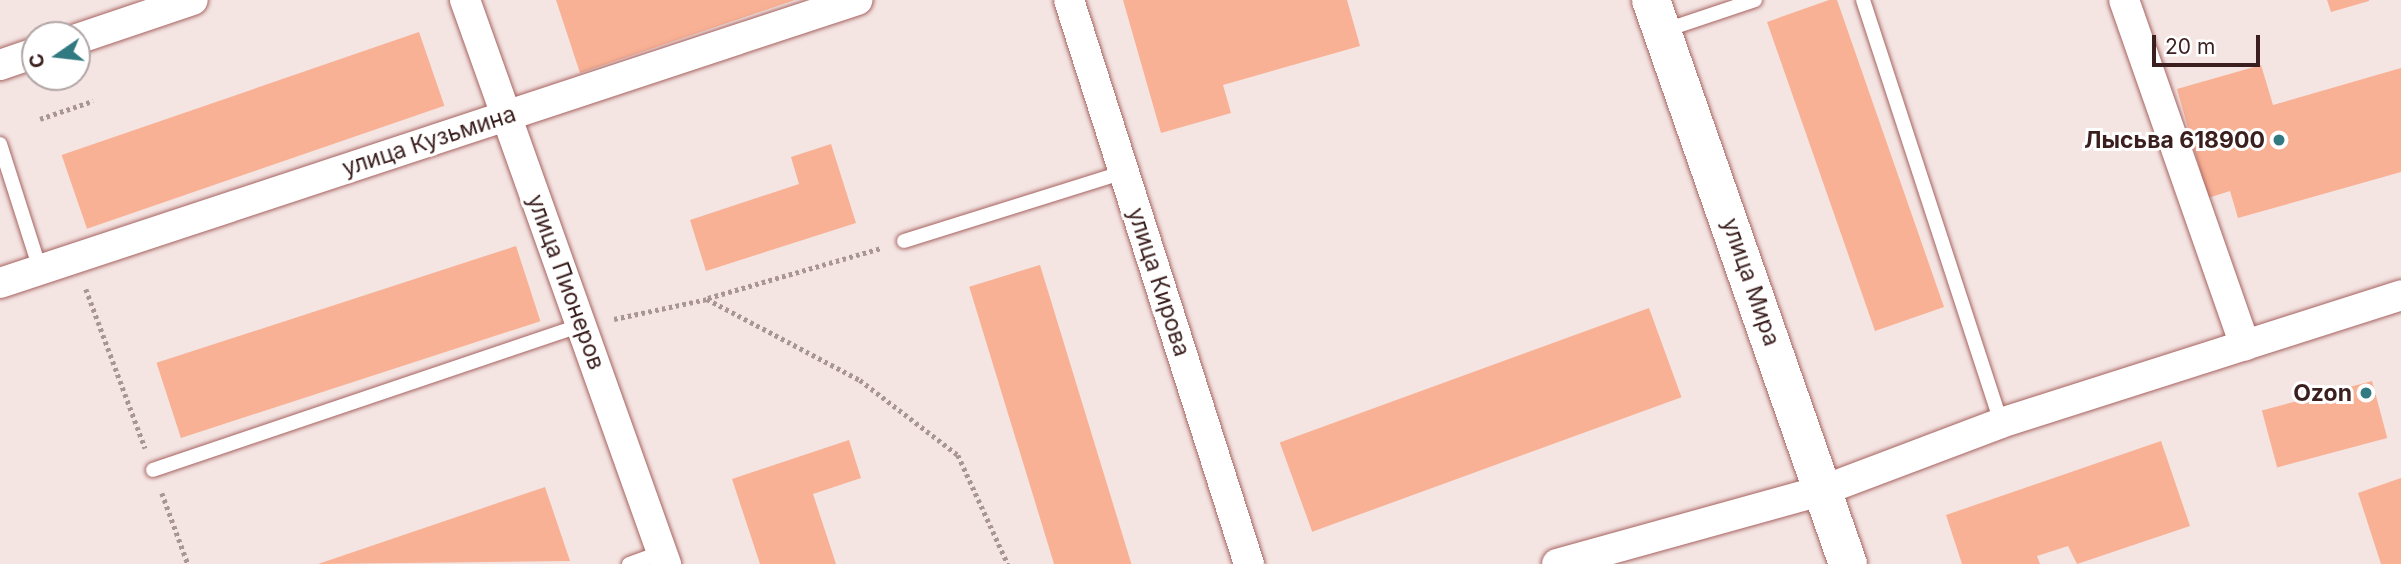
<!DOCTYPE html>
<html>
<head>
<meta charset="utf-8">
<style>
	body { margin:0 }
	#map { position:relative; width:2401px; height:564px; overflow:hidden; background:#f4e5e3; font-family:Inter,sans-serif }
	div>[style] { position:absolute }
	.building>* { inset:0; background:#f8b194; transform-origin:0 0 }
	.path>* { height:4.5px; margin-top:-2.25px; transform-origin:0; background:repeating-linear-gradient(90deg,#a99593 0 3.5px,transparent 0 7px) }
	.roads { filter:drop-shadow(0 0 2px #a66360) drop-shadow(0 0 2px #a66360) }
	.lane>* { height:14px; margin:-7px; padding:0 7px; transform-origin:7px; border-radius:7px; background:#fff }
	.street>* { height:30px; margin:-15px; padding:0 15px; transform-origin:15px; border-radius:15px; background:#fff }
	.secondary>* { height:38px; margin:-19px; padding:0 19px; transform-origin:19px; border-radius:19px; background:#fff }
	.dots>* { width:19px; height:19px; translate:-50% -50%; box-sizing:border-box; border:4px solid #fff; border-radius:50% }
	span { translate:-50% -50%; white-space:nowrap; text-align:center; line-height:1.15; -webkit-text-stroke:6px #fff; paint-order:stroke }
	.poi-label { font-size:23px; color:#3b1f1e; font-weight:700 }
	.right { translate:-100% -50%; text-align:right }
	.street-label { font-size:23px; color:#3b1f1e }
	.north { position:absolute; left:21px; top:21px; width:70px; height:70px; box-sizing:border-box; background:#fff; border:2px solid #b1a5a5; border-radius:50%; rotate:256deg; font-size:19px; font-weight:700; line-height:28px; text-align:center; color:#3b1f1e }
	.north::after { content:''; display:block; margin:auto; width:24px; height:32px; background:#327a81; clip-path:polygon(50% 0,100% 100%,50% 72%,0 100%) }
	.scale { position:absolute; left:2152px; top:35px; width:108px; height:32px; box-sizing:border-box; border:4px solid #3b1f1e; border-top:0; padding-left:9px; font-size:21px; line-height:24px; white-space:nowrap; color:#3b1f1e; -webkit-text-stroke:5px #fff; paint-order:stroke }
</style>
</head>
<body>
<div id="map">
	<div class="building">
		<i style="clip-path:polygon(556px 0,795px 0,580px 73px)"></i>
		<i style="clip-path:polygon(1123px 0,1347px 0,1360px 46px,1223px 85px,1231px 113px,1161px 133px)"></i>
		<i style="clip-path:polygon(1829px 0,1837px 0,1944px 307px,1875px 331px,1767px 22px)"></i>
		<i style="clip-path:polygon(2327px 0,2369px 0,2369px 1px,2331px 12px)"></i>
		<i style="left:419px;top:32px;width:78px;height:378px;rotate:71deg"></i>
		<i style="clip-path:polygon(2261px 65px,2273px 105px,2401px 68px,2401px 172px,2238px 218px,2230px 191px,2208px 198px,2177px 89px)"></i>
		<i style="clip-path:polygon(831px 144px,856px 223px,706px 271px,690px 220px,799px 184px,791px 157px)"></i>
		<i style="left:516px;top:246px;width:79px;height:378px;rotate:72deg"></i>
		<i style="left:1040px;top:265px;width:313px;height:74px;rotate:73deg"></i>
		<i style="left:1649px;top:308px;width:95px;height:393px;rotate:70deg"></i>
		<i style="left:2372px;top:381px;width:59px;height:114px;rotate:75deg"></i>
		<i style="clip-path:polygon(849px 440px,861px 478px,813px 494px,836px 564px,760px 564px,732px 479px)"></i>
		<i style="clip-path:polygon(2161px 441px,2190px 526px,2077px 564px,2068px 546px,2037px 556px,2040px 564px,1962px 564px,1946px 515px)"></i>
		<i style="clip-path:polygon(2401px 478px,2401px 564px,2381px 564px,2358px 493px)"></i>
		<i style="clip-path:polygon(545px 487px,570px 561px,319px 564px,318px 564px)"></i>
	</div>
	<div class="path">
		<i style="left:40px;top:119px;width:56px;rotate:-18.8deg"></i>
		<i style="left:86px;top:289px;width:170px;rotate:69.6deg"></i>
		<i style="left:708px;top:298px;width:180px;rotate:-16.1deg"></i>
		<i style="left:614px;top:319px;width:95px;rotate:-12.1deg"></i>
		<i style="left:707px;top:299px;width:173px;rotate:27.9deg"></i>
		<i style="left:860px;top:380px;width:123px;rotate:37.4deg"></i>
		<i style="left:958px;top:455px;width:120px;rotate:65.4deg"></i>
		<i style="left:162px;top:493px;width:76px;rotate:69.9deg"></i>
	</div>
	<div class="roads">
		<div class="lane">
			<i style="left:1863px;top:0;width:445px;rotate:71.9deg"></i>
			<i style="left:1663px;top:31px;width:97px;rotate:-18.6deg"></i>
			<i style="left:0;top:144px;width:131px;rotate:72.3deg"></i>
			<i style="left:904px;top:241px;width:231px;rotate:-17.4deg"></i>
			<i style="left:153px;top:470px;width:453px;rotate:-18.7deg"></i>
			<i style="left:629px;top:564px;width:35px;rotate:-20deg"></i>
		</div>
		<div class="street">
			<i style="left:465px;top:0;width:599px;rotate:70.38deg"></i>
			<i style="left:1069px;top:0;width:592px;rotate:72.3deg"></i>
			<i style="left:2124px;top:0;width:366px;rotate:70.7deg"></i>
			<i style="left:77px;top:39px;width:122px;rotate:-18.6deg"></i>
			<i style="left:0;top:65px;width:37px;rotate:-19deg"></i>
			<i style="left:0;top:283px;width:903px;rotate:-18.27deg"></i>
			<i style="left:1557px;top:564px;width:277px;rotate:-15.5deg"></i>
			<i style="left:1824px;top:490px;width:189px;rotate:-20.7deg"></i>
			<i style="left:2001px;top:423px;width:420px;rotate:-17.7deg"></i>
		</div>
		<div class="secondary">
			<i style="left:1651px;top:0;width:597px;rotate:70.75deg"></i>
		</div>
	</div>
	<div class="dots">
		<i style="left:2279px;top:140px;background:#327a81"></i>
		<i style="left:2366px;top:393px;background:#327a81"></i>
	</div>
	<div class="poi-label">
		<span class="right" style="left:2265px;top:140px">Лысьва 618900</span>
		<span class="right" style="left:2352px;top:393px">Ozon</span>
	</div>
	<div class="street-label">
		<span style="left:429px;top:141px;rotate:-18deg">улица Кузьмина</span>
		<span style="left:566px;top:282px;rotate:70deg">улица Пионеров</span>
		<span style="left:1159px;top:282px;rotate:72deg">улица Кирова</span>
		<span style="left:1751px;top:282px;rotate:71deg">улица Мира</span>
	</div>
	<div class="north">С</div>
	<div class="scale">20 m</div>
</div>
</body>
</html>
